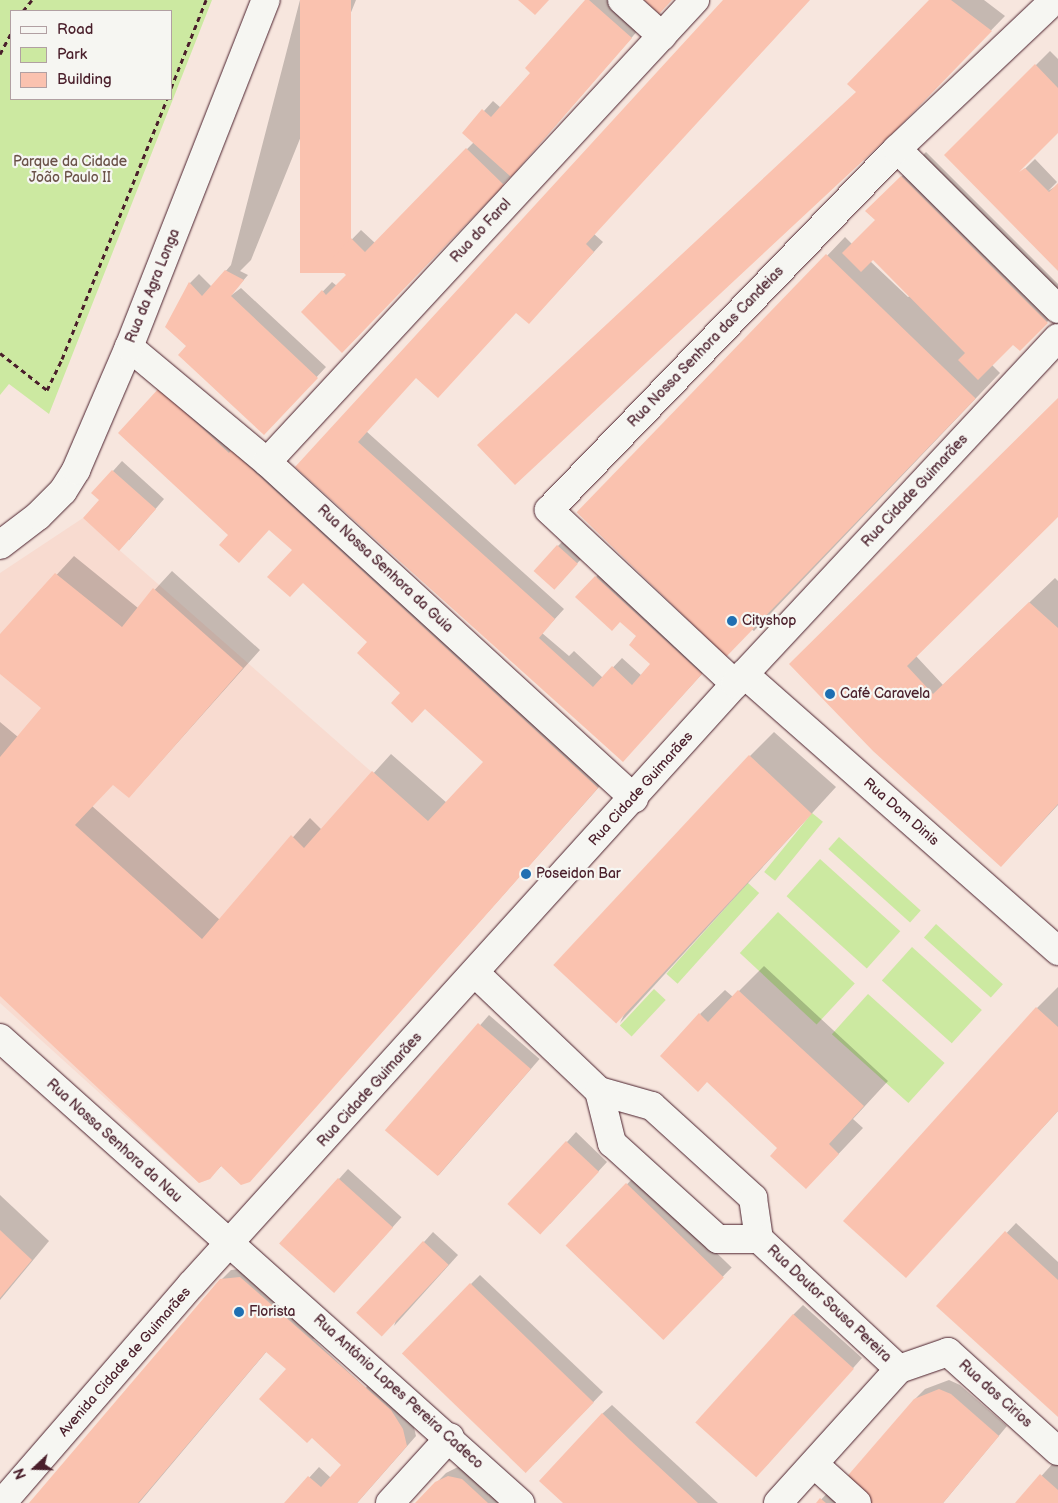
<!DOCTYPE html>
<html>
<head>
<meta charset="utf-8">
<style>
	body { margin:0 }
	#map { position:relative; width:1058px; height:1503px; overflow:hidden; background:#f7e6de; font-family:"Balsamiq Sans",sans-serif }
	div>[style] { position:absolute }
	.built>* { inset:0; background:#f8dbd0 }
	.green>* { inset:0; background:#cce9a1; transform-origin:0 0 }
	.shadow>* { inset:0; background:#0003; transform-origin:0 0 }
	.building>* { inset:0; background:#fac2af; transform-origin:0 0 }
	.path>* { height:3px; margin-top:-1.5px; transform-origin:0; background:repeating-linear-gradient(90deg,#4a1f2b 0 5px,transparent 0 9px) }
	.roads { filter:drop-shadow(0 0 1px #4a1f2b) drop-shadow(0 0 1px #4a1f2b) }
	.street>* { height:28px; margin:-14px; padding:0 14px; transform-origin:14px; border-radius:14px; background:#f6f6f2 }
	.secondary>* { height:28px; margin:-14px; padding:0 14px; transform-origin:14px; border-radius:14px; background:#f6f6f2 }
	.dots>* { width:14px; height:14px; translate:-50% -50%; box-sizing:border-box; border:2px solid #f6f6f2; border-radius:50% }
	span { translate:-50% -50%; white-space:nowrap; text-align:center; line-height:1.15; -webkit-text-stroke:4.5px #f6f6f2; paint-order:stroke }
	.park-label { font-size:14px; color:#6a5248 }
	.street-label { font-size:14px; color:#4a1f2b }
	.poi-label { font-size:14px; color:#4a1f2b }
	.left { translate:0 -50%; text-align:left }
	.legend { position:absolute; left:10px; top:10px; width:162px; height:90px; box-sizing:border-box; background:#f6f6f2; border:1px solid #b1a0a2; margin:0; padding:6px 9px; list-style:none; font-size:15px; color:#4a1f2b }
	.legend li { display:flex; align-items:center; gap:10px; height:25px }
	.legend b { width:25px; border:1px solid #b1a0a2 }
	.north { position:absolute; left:10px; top:1443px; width:50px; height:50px; -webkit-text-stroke:4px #f6f6f2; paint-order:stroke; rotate:249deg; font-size:14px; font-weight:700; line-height:20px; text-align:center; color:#4a1f2b }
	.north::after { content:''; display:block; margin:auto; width:18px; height:22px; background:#4a1f2b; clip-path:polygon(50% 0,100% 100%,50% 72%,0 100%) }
</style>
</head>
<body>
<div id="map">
	<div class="built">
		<i style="clip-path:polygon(83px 518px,507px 891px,241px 1185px,221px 1166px,210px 1179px,199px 1183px,0 1003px,0 573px)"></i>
	</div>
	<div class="green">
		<i style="clip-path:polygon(evenodd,0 0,212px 0,49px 414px,9px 384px,0 395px,0 0,11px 11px,171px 11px,171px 99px,11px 99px,11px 11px)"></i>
		<i style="left:812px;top:813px;width:14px;height:76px;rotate:39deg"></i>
		<i style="left:839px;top:837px;width:110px;height:16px;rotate:42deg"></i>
		<i style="left:820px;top:859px;width:108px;height:50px;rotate:42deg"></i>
		<i style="left:748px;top:883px;width:15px;height:122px;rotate:42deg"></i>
		<i style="left:778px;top:912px;width:105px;height:56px;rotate:43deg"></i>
		<i style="left:936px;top:924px;width:90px;height:18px;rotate:42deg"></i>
		<i style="left:912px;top:947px;width:94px;height:45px;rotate:42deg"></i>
		<i style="left:654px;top:989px;width:16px;height:50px;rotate:43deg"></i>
		<i style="left:868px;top:994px;width:103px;height:54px;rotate:42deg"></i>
	</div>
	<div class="shadow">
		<i style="clip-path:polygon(300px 0,356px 0,251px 260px,240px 271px,248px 275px,229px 297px,241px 288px,326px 367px,273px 424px,188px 346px,190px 283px,199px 274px,212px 287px,231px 265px)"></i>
		<i style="clip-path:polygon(586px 0,609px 0,640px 28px,512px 175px,352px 342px,303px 312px,332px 282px,337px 286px,348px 275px,332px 260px,361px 230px,375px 243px,474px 142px,464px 133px,493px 101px,501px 108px,532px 73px)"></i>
		<i style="clip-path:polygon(724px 0,809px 0,594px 234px,603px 242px,538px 313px,516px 311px,417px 376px,366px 431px,564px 609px,542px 633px,569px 656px,574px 651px,603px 678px,622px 658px,642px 676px,652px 664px,638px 636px,596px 577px,605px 567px,711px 664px,628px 755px,297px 467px)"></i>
		<i style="clip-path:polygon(931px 0,984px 0,1005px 16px,911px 113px,857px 91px)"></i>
		<i style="clip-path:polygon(1050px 51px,1058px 59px,1058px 131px,946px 155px)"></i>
		<i style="clip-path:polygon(evenodd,926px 152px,1058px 284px,1058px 311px,1020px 349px,1013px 343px,992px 365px,1000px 373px,754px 631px,581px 514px,845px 237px,852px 244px,876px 220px,867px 211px,926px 152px,873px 258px,910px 296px,908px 297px,870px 261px,873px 258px)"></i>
		<i style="clip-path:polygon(1035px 159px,1057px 182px,1048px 191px,1058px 185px,1058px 269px,992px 201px)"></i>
		<i style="clip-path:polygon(160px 389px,317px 521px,315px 527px,324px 518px,607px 778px,249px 1181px,222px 1165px,209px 1178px,0 994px,0 722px,18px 737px,43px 708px,0 673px,0 636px,74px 556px,138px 608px,172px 571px,260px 650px,129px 797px,113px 783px,92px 806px,220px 920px,310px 818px,322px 830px,391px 754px,447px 803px,484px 762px,426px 708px,401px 693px,369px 642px,303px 581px,308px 534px,270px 528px,229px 535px)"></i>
		<i style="clip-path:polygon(1058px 400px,1058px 515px,916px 656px,943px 685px,1055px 578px,1058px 581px,1058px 805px,1001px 866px,791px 664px)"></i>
		<i style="clip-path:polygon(122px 461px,164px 499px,129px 540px,101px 500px,113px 471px)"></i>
		<i style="clip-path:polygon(562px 542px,581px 559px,559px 584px,558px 546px)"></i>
		<i style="clip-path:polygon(774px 732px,836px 787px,620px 1023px,750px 756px)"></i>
		<i style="clip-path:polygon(764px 966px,888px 1081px,853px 1119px,863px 1128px,830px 1163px,779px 1148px,700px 1014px,725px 990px,733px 997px)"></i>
		<i style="clip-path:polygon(1058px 987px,1058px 1111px,906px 1276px,1037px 1008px)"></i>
		<i style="left:489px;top:1015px;width:67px;height:154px;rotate:41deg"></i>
		<i style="clip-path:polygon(576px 1132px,607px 1162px,550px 1224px,567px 1142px)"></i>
		<i style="left:348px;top:1169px;width:72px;height:100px;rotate:42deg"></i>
		<i style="left:636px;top:1175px;width:133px;height:99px;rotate:44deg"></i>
		<i style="clip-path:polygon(0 1195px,49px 1241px,0 1300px)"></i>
		<i style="clip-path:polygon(1016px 1223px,1058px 1262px,1058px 1415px,938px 1306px)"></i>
		<i style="clip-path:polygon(433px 1232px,458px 1255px,394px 1326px,424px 1242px)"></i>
		<i style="clip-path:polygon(evenodd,250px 1268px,412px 1419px,416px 1436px,357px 1503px,286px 1503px,319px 1467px,331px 1478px,343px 1465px,312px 1437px,288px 1369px,267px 1351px,139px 1503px,31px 1503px,221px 1280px,231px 1270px,250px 1268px,315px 1338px,367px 1386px,366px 1388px,313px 1339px,315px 1338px)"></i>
		<i style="clip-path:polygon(480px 1275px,603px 1392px,536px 1462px,471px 1284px)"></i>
		<i style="clip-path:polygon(803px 1305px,862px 1358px,766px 1466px,793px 1315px)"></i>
		<i style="clip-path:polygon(949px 1380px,960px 1385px,1007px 1426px,943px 1503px,872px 1503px,915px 1399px,925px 1389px)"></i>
		<i style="clip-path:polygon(612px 1405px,718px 1503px,565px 1503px,602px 1414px)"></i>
		<i style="clip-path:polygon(1055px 1461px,1058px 1464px,1058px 1503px,1017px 1503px)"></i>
		<i style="clip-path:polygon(458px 1467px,472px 1470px,508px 1503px,417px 1503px,446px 1473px)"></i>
		<i style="clip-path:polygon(831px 1489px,846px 1503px,818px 1503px)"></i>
	</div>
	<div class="building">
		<i style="left:300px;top:0;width:51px;height:273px"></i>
		<i style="clip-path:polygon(518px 0,549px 0,535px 15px)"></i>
		<i style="clip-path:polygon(585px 0,589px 0,632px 38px,511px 177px,462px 133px,482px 109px,491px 117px,530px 73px,525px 68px)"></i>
		<i style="clip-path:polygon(644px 0,672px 0,659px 14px)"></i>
		<i style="clip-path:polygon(723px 0,810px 0,586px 244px,594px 252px,529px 324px,516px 313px,438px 398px,416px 378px,358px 442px,555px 619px,539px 638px,593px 687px,612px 666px,632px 685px,650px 664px,629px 645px,636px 636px,620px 622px,612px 631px,575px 597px,595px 576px,702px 674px,623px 762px,295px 467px)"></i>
		<i style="clip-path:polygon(929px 0,951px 0,992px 31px,897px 129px,515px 485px,477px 445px,856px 92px,847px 84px)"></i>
		<i style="clip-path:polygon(1035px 64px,1058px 88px,1058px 133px,1019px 172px,1025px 168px,1049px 192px,1058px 183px,1058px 271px,944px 155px)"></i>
		<i style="clip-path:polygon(466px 148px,504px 185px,342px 353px,301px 312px,322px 290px,326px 295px,346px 275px,331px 260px,351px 238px,365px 252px)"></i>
		<i style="clip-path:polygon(901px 176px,1048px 323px,1020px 351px,1013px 345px,978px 380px,958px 360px,965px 353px,873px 260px,861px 272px,842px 253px,875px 220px,865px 211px)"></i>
		<i style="left:826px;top:254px;width:208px;height:359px;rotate:44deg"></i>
		<i style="clip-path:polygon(225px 270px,244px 280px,231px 296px,318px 378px,264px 435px,178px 355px,186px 346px,165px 327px,189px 282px,202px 296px)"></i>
		<i style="clip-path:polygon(159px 388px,229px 453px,231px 450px,598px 788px,250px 1182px,241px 1185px,221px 1166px,210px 1179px,199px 1183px,0 996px,0 757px,41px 708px,0 674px,0 634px,55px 573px,122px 627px,153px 588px,243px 668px,129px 798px,113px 785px,75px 825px,202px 939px,291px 835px,304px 848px,372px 771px,428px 821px,483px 762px,425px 709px,412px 723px,391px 703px,400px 693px,357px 653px,367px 642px,303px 583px,290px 597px,267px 577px,292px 550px,269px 530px,239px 563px,219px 545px,228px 535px,118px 433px)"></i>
		<i style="clip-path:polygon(1058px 398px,1058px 517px,907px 666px,933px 694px,1029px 602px,1058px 628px,1058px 804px,1001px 867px,873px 751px,789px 664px)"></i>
		<i style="clip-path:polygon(112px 470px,156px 509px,119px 551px,83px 518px,99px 500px,91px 493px)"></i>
		<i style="left:557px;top:545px;width:28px;height:35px;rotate:42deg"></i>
		<i style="left:749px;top:755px;width:86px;height:287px;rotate:43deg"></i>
		<i style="clip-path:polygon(738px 990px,864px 1106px,829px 1144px,839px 1154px,806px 1189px,770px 1156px,777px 1148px,707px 1082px,698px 1092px,660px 1056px,699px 1013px,708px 1022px)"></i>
		<i style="clip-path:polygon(1036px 1007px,1058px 1027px,1058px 1111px,906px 1278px,843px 1221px)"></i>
		<i style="left:478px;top:1023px;width:70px;height:142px;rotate:41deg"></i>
		<i style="left:566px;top:1141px;width:45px;height:86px;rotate:43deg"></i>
		<i style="left:338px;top:1178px;width:74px;height:88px;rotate:42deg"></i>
		<i style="left:626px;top:1183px;width:136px;height:87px;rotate:44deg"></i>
		<i style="clip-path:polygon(0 1230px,32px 1260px,0 1298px)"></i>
		<i style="clip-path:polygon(1005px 1231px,1058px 1280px,1058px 1417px,936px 1306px)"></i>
		<i style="left:423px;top:1241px;width:35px;height:98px;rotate:43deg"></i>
		<i style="clip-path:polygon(240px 1277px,391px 1410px,403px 1429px,407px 1446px,357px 1503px,284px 1503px,308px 1476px,321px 1487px,341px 1465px,312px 1438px,307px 1443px,259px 1399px,286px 1369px,266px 1352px,138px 1503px,29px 1503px,220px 1279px)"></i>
		<i style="left:470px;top:1283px;width:172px;height:98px;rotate:44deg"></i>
		<i style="left:793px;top:1314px;width:82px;height:146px;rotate:42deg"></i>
		<i style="clip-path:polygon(939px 1389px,951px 1394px,999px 1436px,943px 1503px,870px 1503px,844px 1480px,914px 1399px)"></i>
		<i style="clip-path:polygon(602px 1413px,630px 1440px,698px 1503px,563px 1503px,539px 1481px)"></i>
		<i style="clip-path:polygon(1040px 1474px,1058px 1490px,1058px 1503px,1015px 1503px)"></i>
		<i style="clip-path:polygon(448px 1476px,462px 1479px,488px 1503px,415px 1503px,435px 1482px)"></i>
		<i style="clip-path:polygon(820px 1498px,826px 1503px,816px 1503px)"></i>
	</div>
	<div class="path">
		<i style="left:23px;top:11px;width:14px;rotate:-51deg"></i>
		<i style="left:0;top:54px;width:24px;rotate:-62deg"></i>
		<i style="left:171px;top:88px;width:95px;rotate:-68.3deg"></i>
		<i style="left:0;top:353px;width:60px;rotate:38.2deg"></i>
		<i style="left:47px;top:390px;width:34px;rotate:-64deg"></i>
		<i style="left:62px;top:359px;width:280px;rotate:-68deg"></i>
	</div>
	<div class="roads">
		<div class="street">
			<i style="left:622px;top:0;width:54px;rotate:42deg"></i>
			<i style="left:897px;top:149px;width:227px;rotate:44.8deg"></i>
			<i style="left:129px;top:347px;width:180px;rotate:39.8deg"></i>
			<i style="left:267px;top:462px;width:498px;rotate:42.5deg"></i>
			<i style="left:267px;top:462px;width:630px;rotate:-47.19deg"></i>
			<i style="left:0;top:545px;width:48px;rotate:-37.3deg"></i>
			<i style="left:38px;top:516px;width:35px;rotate:-45deg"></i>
			<i style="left:63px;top:491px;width:25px;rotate:-58deg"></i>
			<i style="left:76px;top:470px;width:134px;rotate:-66.7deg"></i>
			<i style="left:129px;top:347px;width:373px;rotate:-68.5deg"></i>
			<i style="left:744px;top:674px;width:419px;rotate:41.4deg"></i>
			<i style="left:735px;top:684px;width:255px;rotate:-136.9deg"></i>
			<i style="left:549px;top:510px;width:501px;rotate:-46.05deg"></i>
			<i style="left:897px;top:149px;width:207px;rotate:-43.4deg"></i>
			<i style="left:475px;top:973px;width:171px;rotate:43.6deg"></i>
			<i style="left:599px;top:1091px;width:55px;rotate:15.8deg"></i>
			<i style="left:652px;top:1106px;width:137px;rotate:42.3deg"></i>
			<i style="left:753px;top:1198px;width:41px;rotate:81.7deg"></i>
			<i style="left:759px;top:1239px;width:191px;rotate:42.9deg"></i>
			<i style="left:0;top:1038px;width:698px;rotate:41.8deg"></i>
			<i style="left:599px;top:1091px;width:54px;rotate:76deg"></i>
			<i style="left:612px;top:1143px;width:143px;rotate:42.2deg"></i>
			<i style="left:718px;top:1239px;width:41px"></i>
			<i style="left:814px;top:1464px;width:58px;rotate:42.2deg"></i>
			<i style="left:390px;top:1503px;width:89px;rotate:-47.7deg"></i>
			<i style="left:778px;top:1503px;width:181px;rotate:-47.9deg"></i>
			<i style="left:899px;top:1369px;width:52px;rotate:-19.1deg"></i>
			<i style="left:948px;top:1352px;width:148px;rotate:42deg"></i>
		</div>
		<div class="secondary">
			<i style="left:2px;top:1503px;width:289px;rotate:-49.1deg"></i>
			<i style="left:191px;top:1285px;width:811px;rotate:-47.85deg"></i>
			<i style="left:735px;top:684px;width:473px;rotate:-47deg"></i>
		</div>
	</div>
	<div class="dots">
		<i style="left:732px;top:621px;background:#1f6fb2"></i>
		<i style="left:830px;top:694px;background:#1f6fb2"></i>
		<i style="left:526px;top:874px;background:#1f6fb2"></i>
		<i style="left:239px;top:1312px;background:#1f6fb2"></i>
	</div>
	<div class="park-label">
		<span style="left:70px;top:170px">Parque da Cidade<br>João Paulo II</span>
	</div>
	<div class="street-label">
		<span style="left:481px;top:231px;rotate:-47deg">Rua do Farol</span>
		<span style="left:153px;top:286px;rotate:-68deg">Rua da Agra Longa</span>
		<span style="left:706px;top:347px;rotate:-46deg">Rua Nossa Senhora das Candeias</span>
		<span style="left:915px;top:491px;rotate:-47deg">Rua Cidade Guimarães</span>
		<span style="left:385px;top:569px;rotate:43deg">Rua Nossa Senhora da Guia</span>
		<span style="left:641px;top:789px;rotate:-48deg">Rua Cidade Guimarães</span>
		<span style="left:901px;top:812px;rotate:41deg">Rua Dom Dinis</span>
		<span style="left:370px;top:1090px;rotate:-48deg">Rua Cidade Guimarães</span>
		<span style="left:114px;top:1141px;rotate:42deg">Rua Nossa Senhora da Nau</span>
		<span style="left:829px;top:1304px;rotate:43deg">Rua Doutor Sousa Pereira</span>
		<span style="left:125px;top:1362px;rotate:-49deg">Avenida Cidade de Guimarães</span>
		<span style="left:398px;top:1392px;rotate:42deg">Rua António Lopes Pereira Cadeco</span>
		<span style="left:995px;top:1394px;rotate:42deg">Rua dos Cirios</span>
	</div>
	<div class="poi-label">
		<span class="left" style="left:742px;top:621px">Cityshop</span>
		<span class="left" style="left:840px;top:694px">Café Caravela</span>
		<span class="left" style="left:536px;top:874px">Poseidon Bar</span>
		<span class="left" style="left:249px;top:1312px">Florista</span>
	</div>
	<ul class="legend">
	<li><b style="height:6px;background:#f6f6f2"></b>Road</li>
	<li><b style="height:14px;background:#cce9a1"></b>Park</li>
	<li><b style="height:14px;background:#fac2af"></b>Building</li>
	</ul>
	<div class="north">N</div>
</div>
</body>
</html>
